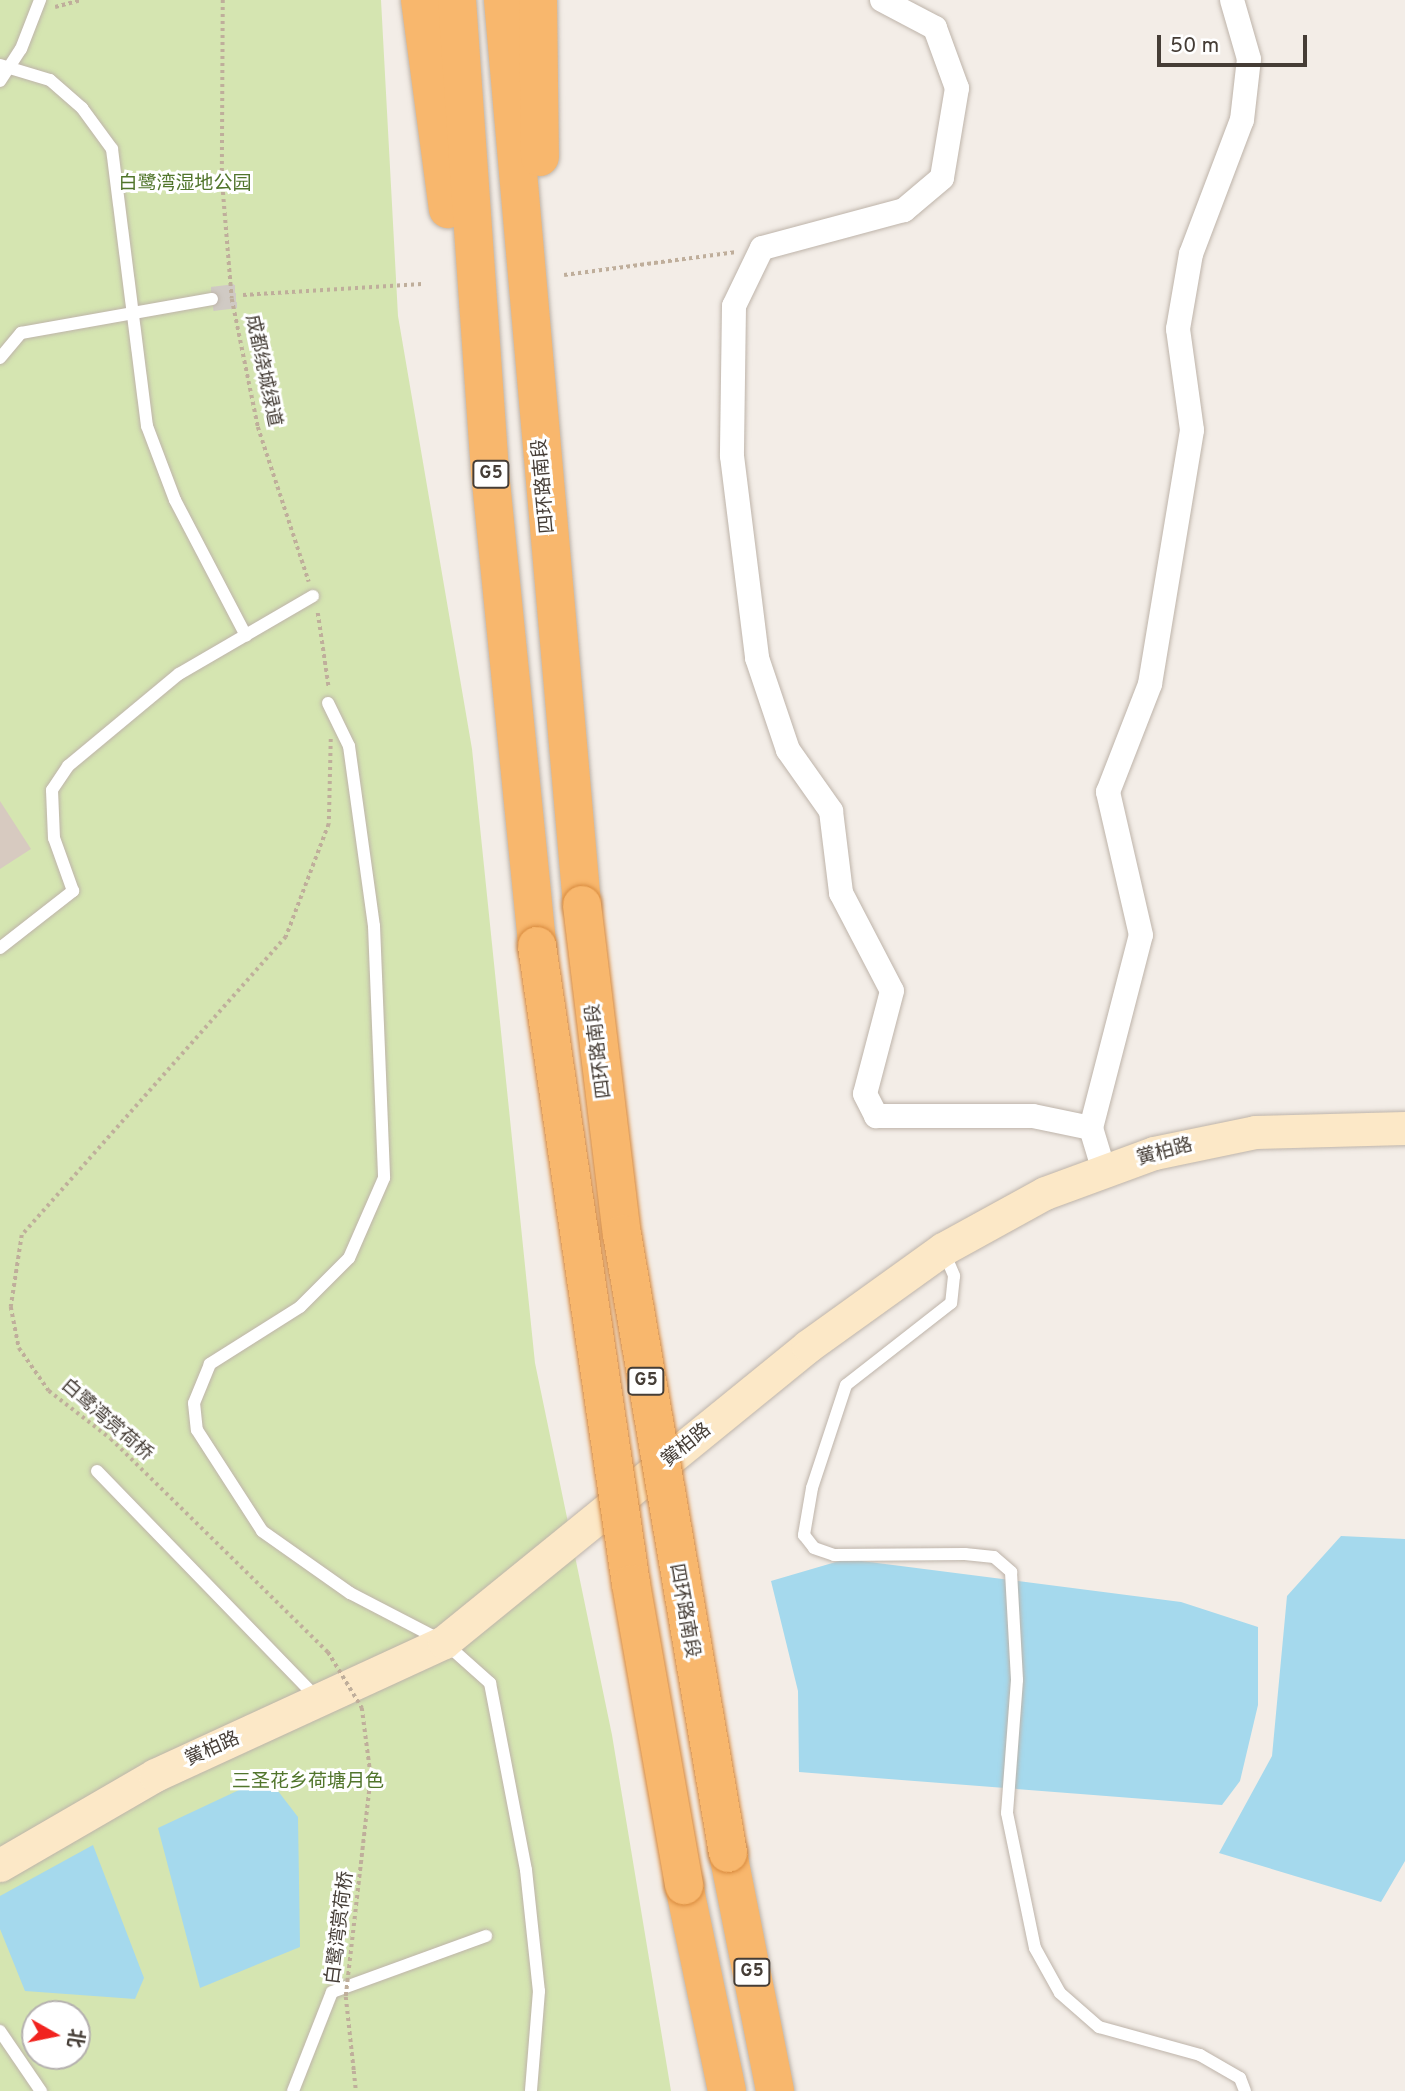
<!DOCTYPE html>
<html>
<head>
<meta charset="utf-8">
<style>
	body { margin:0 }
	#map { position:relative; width:1405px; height:2091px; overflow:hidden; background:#f3ede7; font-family:Overpass,"Noto Sans SC",sans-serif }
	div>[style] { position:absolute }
	.green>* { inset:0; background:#d5e5b1 }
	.water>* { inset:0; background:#a5d9ed }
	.building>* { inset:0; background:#d7cac0 }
	.street-tunnel>* { height:24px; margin-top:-12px; transform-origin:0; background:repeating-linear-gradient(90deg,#d0cac4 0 24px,transparent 0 36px) }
	.path>* { height:3.5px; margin-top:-1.75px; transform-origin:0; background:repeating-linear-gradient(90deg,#bfae9b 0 3.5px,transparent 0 7px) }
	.roads { filter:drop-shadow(0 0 2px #beb4aa) drop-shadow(0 0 2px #beb4aa) }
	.lane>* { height:12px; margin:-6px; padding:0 6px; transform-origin:6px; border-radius:6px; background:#fff }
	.street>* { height:24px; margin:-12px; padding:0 12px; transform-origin:12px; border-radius:12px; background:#fff }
	.secondary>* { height:33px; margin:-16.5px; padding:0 16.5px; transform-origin:16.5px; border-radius:16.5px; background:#fce8c7 }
	.highway>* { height:38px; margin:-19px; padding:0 19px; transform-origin:19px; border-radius:19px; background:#f8b76d }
	.path-bridge>* { height:3.5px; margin-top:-1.75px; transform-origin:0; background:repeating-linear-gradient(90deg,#bfae9b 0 3.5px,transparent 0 7px) }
	.bridges { filter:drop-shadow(0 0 2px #d7893d) drop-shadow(0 0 2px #d7893d) }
	.highway-bridge>* { height:38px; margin:-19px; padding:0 19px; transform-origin:19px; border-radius:19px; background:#f8b76d }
	span { translate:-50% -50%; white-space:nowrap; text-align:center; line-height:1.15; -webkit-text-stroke:6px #fff; paint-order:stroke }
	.shield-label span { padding:2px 5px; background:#fff; border:2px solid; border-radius:5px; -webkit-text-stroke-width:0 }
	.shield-label { font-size:18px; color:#453d36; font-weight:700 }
	.park-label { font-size:19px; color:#51752c }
	.street-label { font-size:19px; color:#453d36 }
	.north { position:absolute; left:21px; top:2000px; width:70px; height:70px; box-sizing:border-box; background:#fff; border:2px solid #b5b1af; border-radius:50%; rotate:99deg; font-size:19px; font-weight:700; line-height:28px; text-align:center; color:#453d36 }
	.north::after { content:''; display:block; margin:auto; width:24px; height:32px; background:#f1231f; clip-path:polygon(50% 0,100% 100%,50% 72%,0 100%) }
	.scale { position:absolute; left:1157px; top:35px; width:150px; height:32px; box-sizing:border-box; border:4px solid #453d36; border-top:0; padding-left:9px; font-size:21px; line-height:24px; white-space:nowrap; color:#453d36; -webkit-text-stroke:5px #fff; paint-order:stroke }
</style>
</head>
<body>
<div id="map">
	<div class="green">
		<i style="clip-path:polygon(evenodd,0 0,381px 0,398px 316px,472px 749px,535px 1363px,612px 1735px,671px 2091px,0 2091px,0 0,35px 2014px,77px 2014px,77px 2056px,35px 2056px,35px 2014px)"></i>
	</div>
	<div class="water">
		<i style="clip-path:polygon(1341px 1536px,1405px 1539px,1405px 1861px,1381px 1902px,1219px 1853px,1272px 1756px,1287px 1596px)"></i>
		<i style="clip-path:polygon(846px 1559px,1181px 1602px,1258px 1627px,1258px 1705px,1240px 1781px,1222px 1805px,799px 1772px,798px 1691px,771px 1581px)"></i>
		<i style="clip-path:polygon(256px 1782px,278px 1791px,298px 1817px,300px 1947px,200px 1988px,158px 1828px)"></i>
		<i style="clip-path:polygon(93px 1845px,144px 1978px,135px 1999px,25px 1991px,0 1929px,0 1896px)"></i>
	</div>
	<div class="building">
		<i style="clip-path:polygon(0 801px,31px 849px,0 869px)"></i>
	</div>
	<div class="street-tunnel">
		<i style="left:212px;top:299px;width:31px;rotate:-7deg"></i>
	</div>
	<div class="path">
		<i style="left:223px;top:0;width:178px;rotate:90.3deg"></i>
		<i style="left:222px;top:178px;width:121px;rotate:85.3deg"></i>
		<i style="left:232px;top:299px;width:131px;rotate:78.5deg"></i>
		<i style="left:258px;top:427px;width:163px;rotate:71.8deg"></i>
		<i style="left:55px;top:7px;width:27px;rotate:-15deg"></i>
		<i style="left:564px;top:275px;width:174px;rotate:-7.6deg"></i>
		<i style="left:243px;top:295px;width:179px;rotate:-3.5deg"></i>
		<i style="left:318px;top:613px;width:76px;rotate:81.7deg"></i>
		<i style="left:354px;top:2071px;width:20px;rotate:84deg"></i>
	</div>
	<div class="roads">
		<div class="lane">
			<i style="left:0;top:65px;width:52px;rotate:16.7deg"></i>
			<i style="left:50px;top:80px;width:43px;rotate:41.2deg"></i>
			<i style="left:82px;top:108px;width:51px;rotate:53.8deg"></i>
			<i style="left:112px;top:149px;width:279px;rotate:82.8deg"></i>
			<i style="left:147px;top:426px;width:79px;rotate:69.3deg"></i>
			<i style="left:175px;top:500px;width:153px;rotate:62.4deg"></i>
			<i style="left:0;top:81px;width:38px;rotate:-57deg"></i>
			<i style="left:21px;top:49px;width:53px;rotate:-68.8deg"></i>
			<i style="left:0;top:358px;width:33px;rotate:-50deg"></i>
			<i style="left:21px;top:333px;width:194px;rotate:-10.1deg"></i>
			<i style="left:328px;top:703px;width:48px;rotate:64deg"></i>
			<i style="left:349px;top:746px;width:182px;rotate:82.1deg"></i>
			<i style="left:374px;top:926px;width:252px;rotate:87.7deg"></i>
			<i style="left:384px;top:1178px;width:87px;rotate:113.6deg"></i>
			<i style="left:349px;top:1258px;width:69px;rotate:135deg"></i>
			<i style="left:300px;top:1307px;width:107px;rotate:147.7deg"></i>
			<i style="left:210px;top:1364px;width:42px;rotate:112.3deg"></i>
			<i style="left:194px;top:1403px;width:27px;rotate:84deg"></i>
			<i style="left:197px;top:1430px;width:120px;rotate:57.2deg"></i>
			<i style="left:262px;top:1531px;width:108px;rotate:35.2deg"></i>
			<i style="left:350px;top:1593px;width:106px;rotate:27.5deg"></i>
			<i style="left:444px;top:1642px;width:62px;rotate:41.7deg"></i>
			<i style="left:490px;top:1683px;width:190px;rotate:79.1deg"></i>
			<i style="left:526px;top:1870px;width:122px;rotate:83.9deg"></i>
			<i style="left:539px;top:1991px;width:100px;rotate:94.6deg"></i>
			<i style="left:0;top:948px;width:93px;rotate:-38deg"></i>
			<i style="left:73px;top:891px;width:56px;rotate:-109.7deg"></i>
			<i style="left:54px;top:838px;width:48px;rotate:-92.4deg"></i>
			<i style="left:52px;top:790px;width:29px;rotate:-56deg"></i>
			<i style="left:68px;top:766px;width:144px;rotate:-39.7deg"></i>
			<i style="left:179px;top:674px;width:155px;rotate:-30.2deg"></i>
			<i style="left:944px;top:1252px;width:26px;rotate:67deg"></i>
			<i style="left:954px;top:1276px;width:27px;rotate:96deg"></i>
			<i style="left:951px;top:1303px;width:133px;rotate:142deg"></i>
			<i style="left:846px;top:1385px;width:108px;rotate:108.3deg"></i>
			<i style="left:812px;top:1488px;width:48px;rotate:99.7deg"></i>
			<i style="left:804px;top:1535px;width:16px;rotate:52deg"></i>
			<i style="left:814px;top:1548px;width:21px;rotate:19deg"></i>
			<i style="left:834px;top:1555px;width:131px;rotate:-0.4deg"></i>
			<i style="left:965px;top:1554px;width:29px;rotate:6deg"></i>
			<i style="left:994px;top:1557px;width:23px;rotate:41deg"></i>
			<i style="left:1011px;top:1572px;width:108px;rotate:86.8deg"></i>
			<i style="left:1017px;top:1680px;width:133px;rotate:94.3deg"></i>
			<i style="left:1007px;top:1813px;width:138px;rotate:78.3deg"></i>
			<i style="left:1035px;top:1948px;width:51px;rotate:60.9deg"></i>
			<i style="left:1060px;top:1993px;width:52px;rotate:41.1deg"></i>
			<i style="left:1099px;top:2027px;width:105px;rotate:15.5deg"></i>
			<i style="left:1200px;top:2055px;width:46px;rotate:29.9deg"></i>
			<i style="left:1240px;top:2078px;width:14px;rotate:69deg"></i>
			<i style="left:97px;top:1471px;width:318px;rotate:45.9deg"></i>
			<i style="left:0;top:2031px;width:73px;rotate:55.7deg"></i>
			<i style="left:293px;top:2091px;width:106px;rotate:-68.5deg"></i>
			<i style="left:332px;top:1992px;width:164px;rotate:-20deg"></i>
		</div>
		<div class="street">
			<i style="left:882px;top:0;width:60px;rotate:27.8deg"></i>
			<i style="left:935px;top:28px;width:64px;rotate:69.9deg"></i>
			<i style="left:957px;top:88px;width:91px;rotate:99.5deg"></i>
			<i style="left:942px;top:178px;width:50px;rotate:139.9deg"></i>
			<i style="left:904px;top:210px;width:147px;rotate:165deg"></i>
			<i style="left:762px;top:248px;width:64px;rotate:115.8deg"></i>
			<i style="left:734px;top:306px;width:150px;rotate:90.8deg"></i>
			<i style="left:732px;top:456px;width:204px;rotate:82.9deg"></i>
			<i style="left:757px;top:658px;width:97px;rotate:71.4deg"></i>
			<i style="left:788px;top:750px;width:75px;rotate:54.8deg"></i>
			<i style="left:831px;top:811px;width:83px;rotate:83deg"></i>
			<i style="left:841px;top:893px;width:110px;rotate:62.5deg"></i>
			<i style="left:892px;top:991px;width:106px;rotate:104.7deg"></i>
			<i style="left:865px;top:1094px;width:25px;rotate:63deg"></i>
			<i style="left:876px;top:1116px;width:157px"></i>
			<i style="left:1033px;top:1116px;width:59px;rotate:11.7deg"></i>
			<i style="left:1104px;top:1171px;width:45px;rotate:-106.8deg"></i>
			<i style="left:1091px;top:1128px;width:199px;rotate:-75.5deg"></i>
			<i style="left:1141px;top:935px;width:147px;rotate:-103deg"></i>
			<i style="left:1108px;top:792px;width:116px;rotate:-68.7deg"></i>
			<i style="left:1150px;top:684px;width:257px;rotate:-80.6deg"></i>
			<i style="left:1192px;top:430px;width:102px;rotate:-97.9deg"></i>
			<i style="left:1178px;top:329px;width:76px;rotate:-80.2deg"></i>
			<i style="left:1191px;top:254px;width:143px;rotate:-69.2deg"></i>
			<i style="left:1242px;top:120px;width:61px;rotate:-83.5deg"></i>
			<i style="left:1249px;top:59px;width:61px;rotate:-106.1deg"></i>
		</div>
		<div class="secondary">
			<i style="left:0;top:1865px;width:179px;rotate:-30.1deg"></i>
			<i style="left:155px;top:1775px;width:318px;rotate:-24.7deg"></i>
			<i style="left:444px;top:1642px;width:469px;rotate:-39.1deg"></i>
			<i style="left:808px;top:1346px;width:166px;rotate:-35.7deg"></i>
			<i style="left:943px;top:1249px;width:116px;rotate:-28.8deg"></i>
			<i style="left:1045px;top:1193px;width:116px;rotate:-20.2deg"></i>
			<i style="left:1154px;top:1153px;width:103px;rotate:-11.7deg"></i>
			<i style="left:1255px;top:1132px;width:150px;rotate:-1.5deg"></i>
		</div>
		<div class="highway">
			<i style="left:420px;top:0;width:211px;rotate:82.4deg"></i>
			<i style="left:457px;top:0;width:473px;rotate:86deg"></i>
			<i style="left:490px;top:472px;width:476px;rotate:84.3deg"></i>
			<i style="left:503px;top:0;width:908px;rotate:85.01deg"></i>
			<i style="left:538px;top:0;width:157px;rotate:89.3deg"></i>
			<i style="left:728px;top:1853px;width:243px;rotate:78.8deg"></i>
			<i style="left:684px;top:1885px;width:210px;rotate:78.2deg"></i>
		</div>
	</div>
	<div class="path-bridge">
		<i style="left:331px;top:739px;width:85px;rotate:91.3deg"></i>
		<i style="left:329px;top:824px;width:121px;rotate:110.8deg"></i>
		<i style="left:286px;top:937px;width:398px;rotate:131.5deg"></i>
		<i style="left:22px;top:1235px;width:73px;rotate:98.7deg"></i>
		<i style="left:11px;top:1307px;width:42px;rotate:79deg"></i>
		<i style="left:19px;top:1348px;width:52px;rotate:55.1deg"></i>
		<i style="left:49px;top:1391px;width:78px;rotate:37.7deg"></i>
		<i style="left:111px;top:1439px;width:304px;rotate:44.5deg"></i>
		<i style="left:328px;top:1652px;width:66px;rotate:58.7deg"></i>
		<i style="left:362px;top:1708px;width:70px;rotate:82.6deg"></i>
		<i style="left:371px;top:1777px;width:221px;rotate:96.5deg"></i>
		<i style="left:346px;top:1997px;width:74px;rotate:83.8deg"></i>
	</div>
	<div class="bridges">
		<div class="highway-bridge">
			<i style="left:582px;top:905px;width:331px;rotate:83.1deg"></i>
			<i style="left:622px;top:1234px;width:628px;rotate:80.28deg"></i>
			<i style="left:537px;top:946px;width:645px;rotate:81.62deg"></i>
			<i style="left:631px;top:1584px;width:306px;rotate:80deg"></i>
		</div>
	</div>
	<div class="shield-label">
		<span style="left:491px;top:474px">G5</span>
		<span style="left:646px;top:1381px">G5</span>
		<span style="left:752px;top:1972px">G5</span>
	</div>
	<div class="park-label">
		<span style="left:185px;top:185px">白鹭湾湿地公园</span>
		<span style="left:308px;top:1783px">三圣花乡荷塘月色</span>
	</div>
	<div class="street-label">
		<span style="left:262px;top:371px;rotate:78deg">成都绕城绿道</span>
		<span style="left:545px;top:486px;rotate:-95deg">四环路南段</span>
		<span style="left:600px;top:1051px;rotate:-97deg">四环路南段</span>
		<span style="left:1165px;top:1153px;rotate:-15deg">黉柏路</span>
		<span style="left:106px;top:1421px;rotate:41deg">白鹭湾·赏荷桥</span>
		<span style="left:687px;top:1446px;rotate:-39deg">黉柏路</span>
		<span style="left:683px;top:1611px;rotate:80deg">四环路南段</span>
		<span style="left:213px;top:1750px;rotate:-24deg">黉柏路</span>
		<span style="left:341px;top:1928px;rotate:-83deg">白鹭湾·赏荷桥</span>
	</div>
	<div class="north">北</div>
	<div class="scale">50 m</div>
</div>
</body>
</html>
